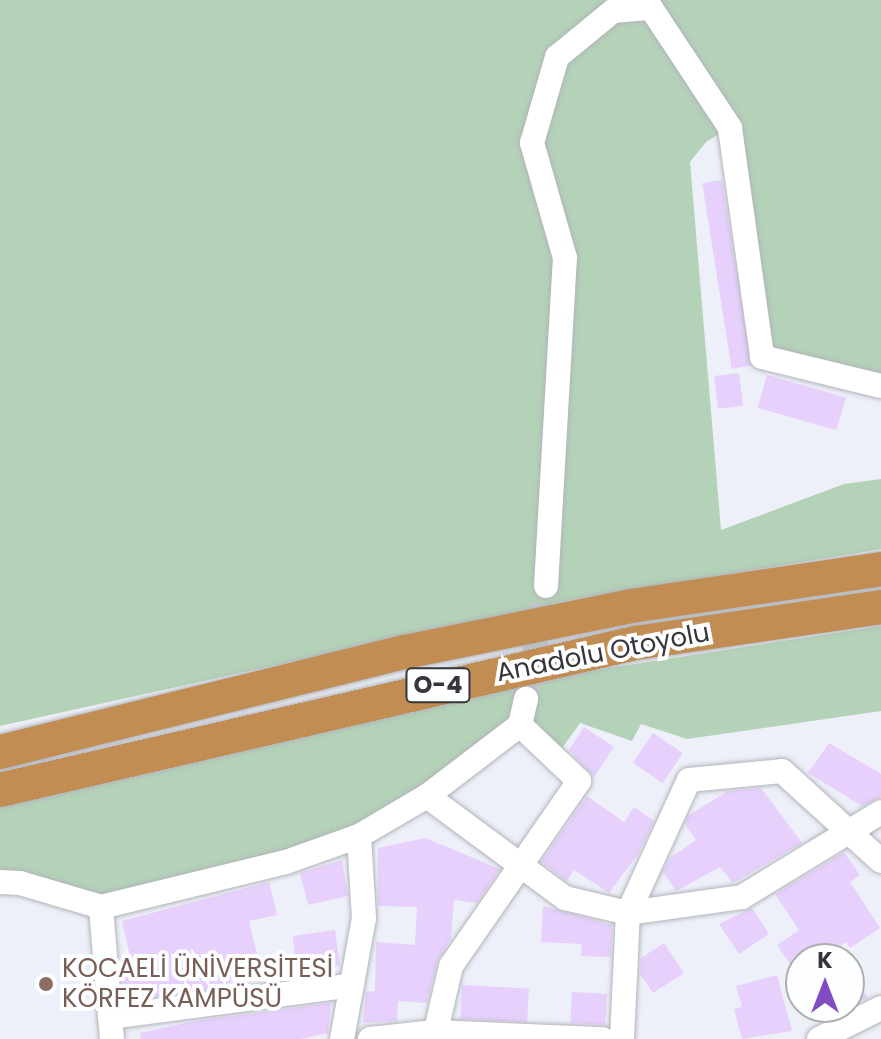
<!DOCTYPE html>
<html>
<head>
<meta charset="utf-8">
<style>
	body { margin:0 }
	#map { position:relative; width:881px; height:1039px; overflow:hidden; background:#edf0f8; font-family:Poppins,sans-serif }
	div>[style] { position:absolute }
	.green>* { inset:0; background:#b4d2b7 }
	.building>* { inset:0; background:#e7d0fc; transform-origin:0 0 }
	.minor-tunnel>* { height:24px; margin-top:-12px; transform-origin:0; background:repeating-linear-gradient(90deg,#c8cbd2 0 24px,transparent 0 36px) }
	.roads { filter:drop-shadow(0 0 2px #b1b4bb) drop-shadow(0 0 2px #b1b4bb) }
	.minor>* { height:24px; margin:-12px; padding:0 12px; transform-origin:12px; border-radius:12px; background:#fff }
	.highway>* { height:34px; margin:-17px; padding:0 17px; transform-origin:17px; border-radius:17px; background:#c28d53 }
	.dots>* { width:22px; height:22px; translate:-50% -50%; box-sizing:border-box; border:4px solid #fdfeff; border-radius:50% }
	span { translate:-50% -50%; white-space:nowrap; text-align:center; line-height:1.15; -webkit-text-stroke:8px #fdfeff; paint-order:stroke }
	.shield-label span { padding:2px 6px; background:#fdfeff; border:2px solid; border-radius:6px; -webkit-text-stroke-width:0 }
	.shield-label { font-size:24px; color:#353639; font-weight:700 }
	.street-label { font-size:26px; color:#353639 }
	.education-label { font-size:26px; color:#785e54 }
	.left { translate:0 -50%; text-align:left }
	.north { position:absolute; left:785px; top:943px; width:80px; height:80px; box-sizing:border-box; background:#fdfeff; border:2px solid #adaeb0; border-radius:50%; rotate:0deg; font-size:22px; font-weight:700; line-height:32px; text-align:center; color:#353639 }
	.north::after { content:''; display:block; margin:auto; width:28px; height:36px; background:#814bc2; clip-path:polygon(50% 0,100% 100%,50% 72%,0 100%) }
</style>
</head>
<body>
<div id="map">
	<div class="green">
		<i style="clip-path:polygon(0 0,881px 0,881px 386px,762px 357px,729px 128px,706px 142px,690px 162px,721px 530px,844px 484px,881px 479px,881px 549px,572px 600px,0 726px)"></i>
		<i style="clip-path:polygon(881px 626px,881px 711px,687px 739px,641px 724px,632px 741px,580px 723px,555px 758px,520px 725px,359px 836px,101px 907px,0 882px,0 804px,531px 680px)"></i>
	</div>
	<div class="building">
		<i style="left:722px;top:180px;width:188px;height:20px;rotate:81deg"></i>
		<i style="left:739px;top:373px;width:33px;height:25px;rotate:83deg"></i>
		<i style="left:767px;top:375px;width:82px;height:34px;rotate:16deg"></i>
		<i style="clip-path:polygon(584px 727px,614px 747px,594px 777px,569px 750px)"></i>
		<i style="left:653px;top:733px;width:36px;height:36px;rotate:34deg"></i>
		<i style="clip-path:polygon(829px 743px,881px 774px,881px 797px,862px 806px,808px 773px)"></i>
		<i style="clip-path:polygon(761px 788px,802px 843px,733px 883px,720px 867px,676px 891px,663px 872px,670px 858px,696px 840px,685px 824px,689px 815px,728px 791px)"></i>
		<i style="clip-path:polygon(587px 796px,624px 822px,634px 807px,654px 821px,638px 854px,609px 893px,574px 870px,567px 881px,541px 862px)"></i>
		<i style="clip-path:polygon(425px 838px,500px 869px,477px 903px,454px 900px,451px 939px,437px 962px,427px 1003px,398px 1001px,397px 1021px,363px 1023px,366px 992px,375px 991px,376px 942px,415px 945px,417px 907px,378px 906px,378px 848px)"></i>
		<i style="clip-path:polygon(844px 852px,860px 875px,850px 882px,880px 928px,850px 948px,846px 942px,820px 959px,801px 959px,801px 980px,777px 945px,799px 930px,775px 894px)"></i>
		<i style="clip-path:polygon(342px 860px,348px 896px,308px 905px,300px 873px)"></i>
		<i style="clip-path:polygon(269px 882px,277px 915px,249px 921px,262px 974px,204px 990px,124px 1000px,121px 968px,132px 965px,122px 921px)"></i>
		<i style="clip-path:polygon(543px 906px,612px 925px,611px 957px,581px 956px,582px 944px,541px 942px)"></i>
		<i style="clip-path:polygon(752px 908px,769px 934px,739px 954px,719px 924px)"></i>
		<i style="left:335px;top:930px;width:36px;height:43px;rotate:82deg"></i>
		<i style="clip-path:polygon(664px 943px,684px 973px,653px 993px,640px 974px,641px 958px)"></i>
		<i style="clip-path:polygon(849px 969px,868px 998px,835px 1014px,830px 1007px,849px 1007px)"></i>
		<i style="clip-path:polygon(777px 975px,792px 1031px,742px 1039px,734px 1009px,742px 1007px,736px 986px)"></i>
		<i style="left:462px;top:985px;width:67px;height:34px;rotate:3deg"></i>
		<i style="left:572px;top:992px;width:35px;height:31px;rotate:3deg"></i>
		<i style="clip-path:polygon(331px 1003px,328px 1033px,301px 1039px,141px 1039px,140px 1033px,195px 1021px)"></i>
	</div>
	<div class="minor-tunnel">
		<i style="left:526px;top:699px;width:115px;rotate:-80deg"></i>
	</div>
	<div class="roads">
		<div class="minor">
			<i style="left:546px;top:586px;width:329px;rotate:-86.7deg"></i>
			<i style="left:565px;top:258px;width:120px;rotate:-106deg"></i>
			<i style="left:532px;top:143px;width:90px;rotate:-73.8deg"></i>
			<i style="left:557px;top:57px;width:72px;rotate:-39.4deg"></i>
			<i style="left:613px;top:11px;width:38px;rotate:-5deg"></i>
			<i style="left:651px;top:8px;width:144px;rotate:56.6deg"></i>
			<i style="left:730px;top:128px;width:231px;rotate:82deg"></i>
			<i style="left:762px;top:357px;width:122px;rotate:13.7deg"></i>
			<i style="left:427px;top:796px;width:172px;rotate:36.5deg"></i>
			<i style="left:565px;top:898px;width:65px;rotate:13.4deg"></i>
			<i style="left:628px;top:913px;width:115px;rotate:-8deg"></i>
			<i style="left:742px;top:897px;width:163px;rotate:-31.4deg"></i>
			<i style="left:0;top:882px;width:20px;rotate:3deg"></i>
			<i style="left:20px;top:883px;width:84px;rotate:16.5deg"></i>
			<i style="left:110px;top:1017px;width:244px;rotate:-7.5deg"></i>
			<i style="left:112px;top:1039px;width:132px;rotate:-94.8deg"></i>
			<i style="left:101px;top:907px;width:190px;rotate:-13.7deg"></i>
			<i style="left:286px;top:862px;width:77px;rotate:-19.6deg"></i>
			<i style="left:359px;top:836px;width:79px;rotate:-30.5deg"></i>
			<i style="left:427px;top:796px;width:117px;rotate:-37.4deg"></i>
			<i style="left:520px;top:725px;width:27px;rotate:-77deg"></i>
			<i style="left:342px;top:1039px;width:123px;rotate:-79.7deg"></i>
			<i style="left:364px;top:918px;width:82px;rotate:-93.5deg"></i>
			<i style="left:370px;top:1039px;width:63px;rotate:-6.3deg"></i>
			<i style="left:433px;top:1032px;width:170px;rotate:2.4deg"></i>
			<i style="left:434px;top:1039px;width:75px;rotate:-76.9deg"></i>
			<i style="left:451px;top:966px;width:225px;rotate:-55.3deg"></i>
			<i style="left:579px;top:781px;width:81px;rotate:-136.5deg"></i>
			<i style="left:622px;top:1039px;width:126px;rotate:-87.3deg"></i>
			<i style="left:628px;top:913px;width:146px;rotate:-65.4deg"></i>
			<i style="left:689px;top:780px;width:93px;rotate:-5.5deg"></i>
			<i style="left:782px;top:771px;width:134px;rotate:42.3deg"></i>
			<i style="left:819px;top:1039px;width:69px;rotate:-26.6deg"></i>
		</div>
		<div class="highway">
			<i style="left:0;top:752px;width:417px;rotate:-13.9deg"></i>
			<i style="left:405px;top:652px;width:231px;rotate:-11.5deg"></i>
			<i style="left:631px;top:606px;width:253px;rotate:-8.4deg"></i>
			<i style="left:0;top:790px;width:652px;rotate:-13.03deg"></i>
			<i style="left:635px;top:643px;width:249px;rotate:-8.3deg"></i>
		</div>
	</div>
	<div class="dots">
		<i style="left:46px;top:984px;background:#8d6e63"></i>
	</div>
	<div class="shield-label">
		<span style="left:438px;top:685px">O-4</span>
	</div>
	<div class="street-label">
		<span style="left:603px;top:653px;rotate:-11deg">Anadolu Otoyolu</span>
	</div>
	<div class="education-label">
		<span class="left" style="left:62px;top:984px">KOCAELİ ÜNİVERSİTESİ<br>KÖRFEZ KAMPÜSÜ</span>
	</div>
	<div class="north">K</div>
</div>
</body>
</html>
